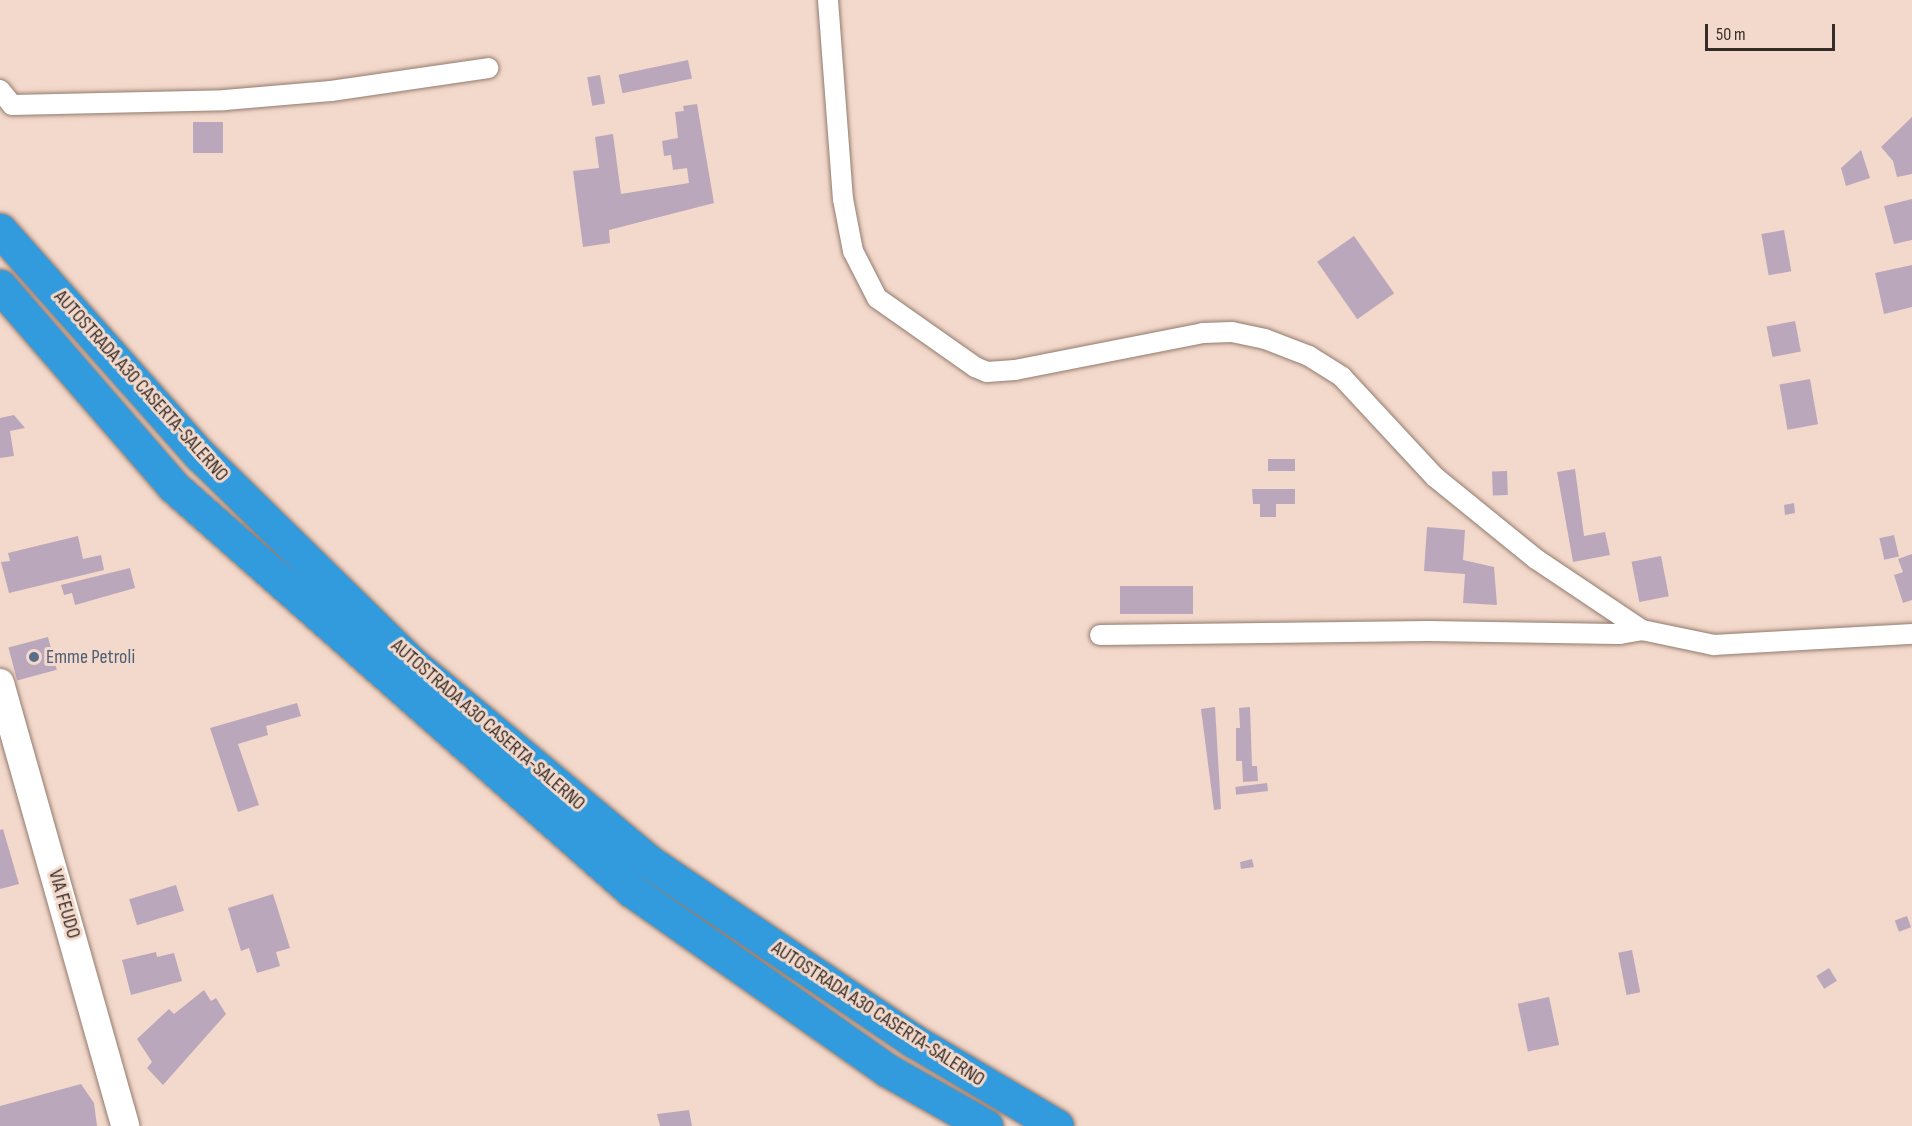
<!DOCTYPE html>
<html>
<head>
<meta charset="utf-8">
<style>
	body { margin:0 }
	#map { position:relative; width:1912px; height:1126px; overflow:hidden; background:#f3d9cb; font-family:"Sofia Sans Condensed",sans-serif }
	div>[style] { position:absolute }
	.building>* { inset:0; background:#baa7bb; transform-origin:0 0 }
	.roads { filter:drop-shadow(0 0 2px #927b6f) drop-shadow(0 0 2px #927b6f) }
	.street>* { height:20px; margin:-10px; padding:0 10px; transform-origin:10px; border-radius:10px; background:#fff }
	.secondary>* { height:28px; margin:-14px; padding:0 14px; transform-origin:14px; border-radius:14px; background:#fff }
	.highway>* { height:33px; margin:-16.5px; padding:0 16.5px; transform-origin:16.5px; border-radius:16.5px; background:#329bdd }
	.dots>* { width:16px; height:16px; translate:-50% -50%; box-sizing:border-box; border:3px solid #f3d9cb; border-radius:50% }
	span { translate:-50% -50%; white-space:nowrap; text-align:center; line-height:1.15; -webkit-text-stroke:6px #f3d9cb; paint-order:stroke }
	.street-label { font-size:20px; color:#362c27 }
	.service-label { font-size:20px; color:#4e5e75 }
	.left { translate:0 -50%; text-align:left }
	.scale { position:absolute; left:1705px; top:24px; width:130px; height:27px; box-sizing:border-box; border:3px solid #362c27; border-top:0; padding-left:8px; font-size:18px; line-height:21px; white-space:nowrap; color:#362c27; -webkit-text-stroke:4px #f3d9cb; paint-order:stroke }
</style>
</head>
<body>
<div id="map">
	<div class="building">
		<i style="left:688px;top:60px;width:19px;height:71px;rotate:78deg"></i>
		<i style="left:600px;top:75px;width:29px;height:13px;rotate:80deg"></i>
		<i style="clip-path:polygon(697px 104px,714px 203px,609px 230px,610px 243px,583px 247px,573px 171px,599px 168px,595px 137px,613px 134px,621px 194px,689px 183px,687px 168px,673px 170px,671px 155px,664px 156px,662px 141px,678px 138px,675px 112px,684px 111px,683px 106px)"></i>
		<i style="clip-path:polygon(1912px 117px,1912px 174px,1897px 177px,1893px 161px,1881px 147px)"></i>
		<i style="left:193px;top:122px;width:30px;height:31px"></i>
		<i style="clip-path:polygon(1861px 150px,1870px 178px,1846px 186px,1841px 168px)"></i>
		<i style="clip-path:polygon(1912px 199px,1912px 240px,1894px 244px,1884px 206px)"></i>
		<i style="left:1784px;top:230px;width:42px;height:23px;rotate:80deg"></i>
		<i style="left:1354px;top:236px;width:70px;height:45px;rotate:55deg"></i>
		<i style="clip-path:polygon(1912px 265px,1912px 307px,1884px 314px,1875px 273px)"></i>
		<i style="left:1795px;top:321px;width:31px;height:29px;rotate:79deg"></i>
		<i style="left:1810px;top:379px;width:46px;height:31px;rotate:80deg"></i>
		<i style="clip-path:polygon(14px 415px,25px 428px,10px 431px,14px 456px,0 458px,0 418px)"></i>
		<i style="left:1268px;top:459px;width:27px;height:12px"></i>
		<i style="clip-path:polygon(1575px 469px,1584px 536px,1605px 532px,1610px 555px,1573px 562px,1557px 472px)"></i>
		<i style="left:1507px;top:471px;width:24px;height:15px;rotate:88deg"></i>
		<i style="clip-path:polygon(1252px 489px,1295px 489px,1295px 504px,1276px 504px,1276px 517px,1260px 517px,1260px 504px,1253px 504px)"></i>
		<i style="clip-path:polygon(1794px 503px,1795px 513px,1785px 515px,1784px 505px)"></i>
		<i style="clip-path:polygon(1427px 527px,1465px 530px,1463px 560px,1494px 567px,1497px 605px,1463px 603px,1465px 574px,1424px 571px)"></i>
		<i style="left:1894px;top:535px;width:22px;height:15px;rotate:77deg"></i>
		<i style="clip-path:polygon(78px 536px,83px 559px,101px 555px,104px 570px,9px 593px,1px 562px,10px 561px,8px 553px)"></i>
		<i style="clip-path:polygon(1912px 554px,1912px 600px,1903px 603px,1894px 575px,1903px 572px,1898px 559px)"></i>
		<i style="left:1661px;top:556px;width:41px;height:30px;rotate:79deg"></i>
		<i style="clip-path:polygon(130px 568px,135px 588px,75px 605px,72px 593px,64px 595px,61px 585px)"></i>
		<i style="left:1120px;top:586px;width:73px;height:28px"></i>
		<i style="left:48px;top:637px;width:34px;height:41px;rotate:75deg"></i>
		<i style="clip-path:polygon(297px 703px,301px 716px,266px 726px,268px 735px,238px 744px,259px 805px,238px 812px,210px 728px)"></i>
		<i style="clip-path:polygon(1215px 707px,1221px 809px,1214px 810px,1201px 709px)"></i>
		<i style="clip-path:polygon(1250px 707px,1252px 766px,1257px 766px,1258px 781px,1243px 782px,1242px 761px,1236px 761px,1236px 728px,1240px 728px,1239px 708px)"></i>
		<i style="left:1267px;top:783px;width:8px;height:32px;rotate:83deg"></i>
		<i style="clip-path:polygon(3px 829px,19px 884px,0 889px,0 830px)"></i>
		<i style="clip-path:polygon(1252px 859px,1254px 867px,1241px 869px,1240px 862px)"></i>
		<i style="left:176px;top:885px;width:27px;height:49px;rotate:73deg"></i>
		<i style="clip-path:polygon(273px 894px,290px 948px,276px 952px,280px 966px,257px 973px,249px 948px,241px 951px,228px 908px)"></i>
		<i style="left:1907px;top:916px;width:12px;height:13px;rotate:70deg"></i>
		<i style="left:1632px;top:950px;width:43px;height:14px;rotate:79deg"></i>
		<i style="clip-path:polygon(156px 952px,157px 957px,174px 953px,182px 981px,131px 995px,122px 960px)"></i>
		<i style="left:1829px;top:968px;width:15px;height:15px;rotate:58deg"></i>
		<i style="clip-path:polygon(204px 990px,211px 1001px,216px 998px,226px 1014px,163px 1085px,147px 1068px,152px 1062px,137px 1039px,169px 1009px,174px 1014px)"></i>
		<i style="left:1549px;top:997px;width:49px;height:32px;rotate:78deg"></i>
		<i style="clip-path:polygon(81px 1084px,94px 1103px,97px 1126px,0 1126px,0 1106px)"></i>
		<i style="clip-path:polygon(689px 1110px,692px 1126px,660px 1126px,657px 1114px)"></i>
	</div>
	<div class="roads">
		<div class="street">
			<i style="left:828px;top:0;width:200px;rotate:85.7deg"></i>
			<i style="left:843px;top:199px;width:53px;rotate:79.1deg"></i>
			<i style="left:853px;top:251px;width:53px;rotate:62.9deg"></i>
			<i style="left:877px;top:298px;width:120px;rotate:35.1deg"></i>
			<i style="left:975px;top:367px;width:13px;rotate:23deg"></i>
			<i style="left:987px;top:372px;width:28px;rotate:-4deg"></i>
			<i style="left:1015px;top:370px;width:192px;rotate:-11.1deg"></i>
			<i style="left:1203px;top:333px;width:29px;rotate:-2deg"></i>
			<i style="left:1232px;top:332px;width:34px;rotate:12deg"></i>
			<i style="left:1265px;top:339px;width:47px;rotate:21.1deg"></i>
			<i style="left:1309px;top:356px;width:39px;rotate:32deg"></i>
			<i style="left:1342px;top:377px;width:137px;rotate:47.1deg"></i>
			<i style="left:1435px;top:477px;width:130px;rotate:39.1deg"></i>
			<i style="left:1536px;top:559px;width:128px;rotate:33.8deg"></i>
			<i style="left:1642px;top:630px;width:74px;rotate:11.8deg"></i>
			<i style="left:1714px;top:645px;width:198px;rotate:-3.2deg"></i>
			<i style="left:0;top:90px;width:19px;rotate:51deg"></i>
			<i style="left:12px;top:105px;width:213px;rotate:-1.3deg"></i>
			<i style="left:225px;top:100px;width:106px;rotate:-4.9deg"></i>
			<i style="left:331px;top:91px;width:159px;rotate:-8.3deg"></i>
			<i style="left:1100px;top:635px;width:329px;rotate:-0.7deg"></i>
			<i style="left:1429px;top:631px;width:191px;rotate:0.9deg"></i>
			<i style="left:1620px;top:634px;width:22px;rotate:-10deg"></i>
		</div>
		<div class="secondary">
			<i style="left:0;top:683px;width:460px;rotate:74.2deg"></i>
		</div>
		<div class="highway">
			<i style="left:0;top:230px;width:301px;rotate:48.4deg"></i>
			<i style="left:200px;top:455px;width:300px;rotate:44.5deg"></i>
			<i style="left:414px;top:665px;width:305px;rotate:39.9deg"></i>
			<i style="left:648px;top:861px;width:321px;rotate:34.1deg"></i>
			<i style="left:914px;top:1041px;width:166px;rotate:30.7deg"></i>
			<i style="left:0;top:286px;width:264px;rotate:49.1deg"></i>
			<i style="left:173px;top:486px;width:611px;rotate:41.42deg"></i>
			<i style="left:631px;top:890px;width:313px;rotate:35.1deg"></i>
			<i style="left:887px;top:1070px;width:114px;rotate:29.5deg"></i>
		</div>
	</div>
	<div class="dots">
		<i style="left:34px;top:657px;background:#5c6f8a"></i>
	</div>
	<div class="street-label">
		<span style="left:141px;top:386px;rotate:48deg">AUTOSTRADA A30 CASERTA-SALERNO</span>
		<span style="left:488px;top:725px;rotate:41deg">AUTOSTRADA A30 CASERTA-SALERNO</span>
		<span style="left:64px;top:904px;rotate:74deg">VIA FEUDO</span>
		<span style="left:878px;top:1014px;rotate:33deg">AUTOSTRADA A30 CASERTA-SALERNO</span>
	</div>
	<div class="service-label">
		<span class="left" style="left:46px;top:657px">Emme Petroli</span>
	</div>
	<div class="scale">50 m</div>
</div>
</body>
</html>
